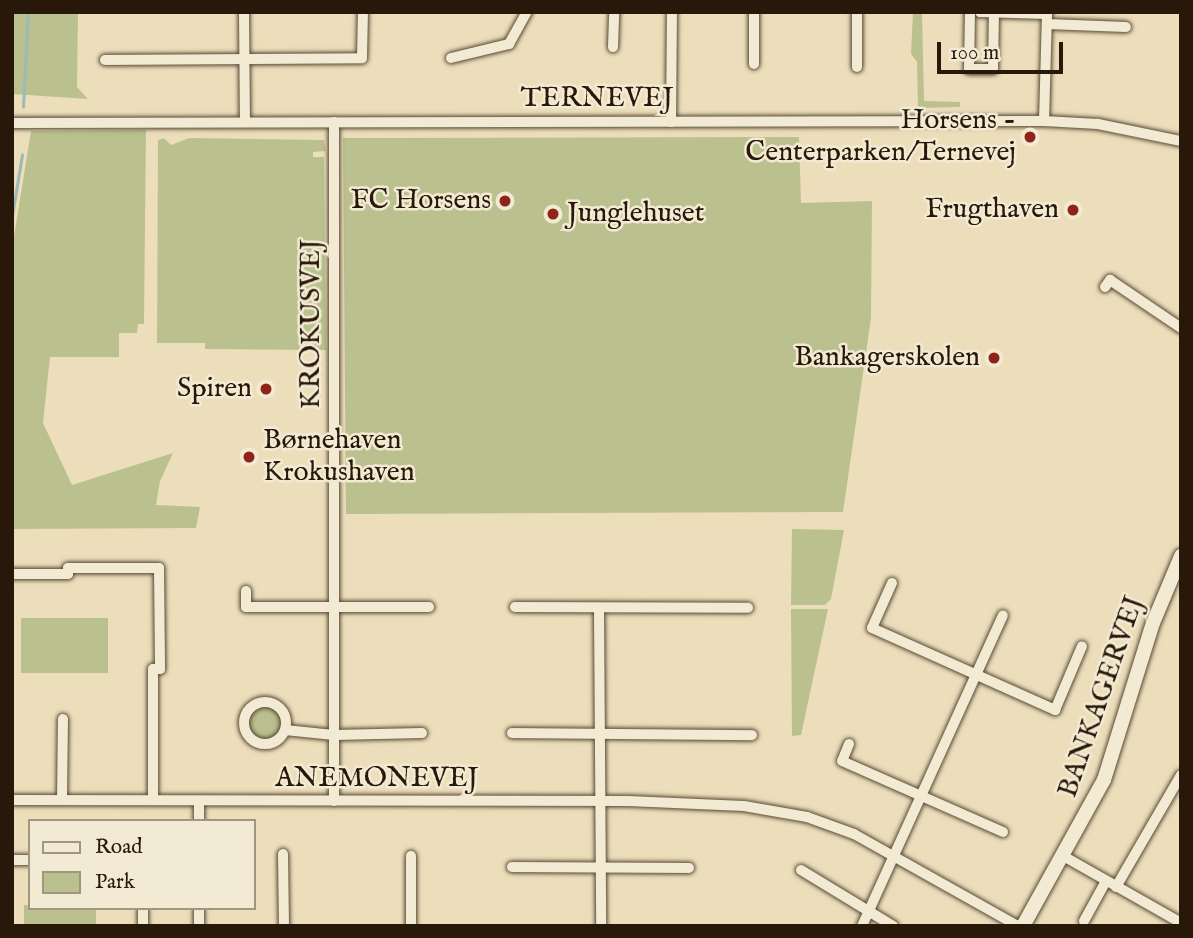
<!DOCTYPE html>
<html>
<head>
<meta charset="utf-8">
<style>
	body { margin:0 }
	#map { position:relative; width:1193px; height:938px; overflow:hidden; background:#eddebb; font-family:"IM FELL English",serif }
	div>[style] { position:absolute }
	.green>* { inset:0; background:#bac18e; transform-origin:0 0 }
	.round { border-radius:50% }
	.stream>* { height:2.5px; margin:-1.25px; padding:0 1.25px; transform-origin:1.25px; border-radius:1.25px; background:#9abbb6 }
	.roads { filter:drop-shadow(0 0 2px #584a36) drop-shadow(0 0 2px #584a36) }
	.street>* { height:10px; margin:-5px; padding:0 5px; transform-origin:5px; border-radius:5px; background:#f3ead3 }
	.street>.ring { margin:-5px; padding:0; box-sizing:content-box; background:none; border:10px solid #f3ead3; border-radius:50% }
	.secondary>* { height:14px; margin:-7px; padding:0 7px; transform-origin:7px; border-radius:7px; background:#f3ead3 }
	.dots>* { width:19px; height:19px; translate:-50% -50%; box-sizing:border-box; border:4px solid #f3ead3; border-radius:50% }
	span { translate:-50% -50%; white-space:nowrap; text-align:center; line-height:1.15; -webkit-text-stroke:5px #f3ead3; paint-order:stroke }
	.street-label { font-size:28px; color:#271809 }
	.poi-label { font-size:28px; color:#271809 }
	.right { translate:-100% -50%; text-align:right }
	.left { translate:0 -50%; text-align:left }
	.frame { position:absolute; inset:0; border:14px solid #271809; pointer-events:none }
	.legend { position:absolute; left:28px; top:819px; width:228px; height:91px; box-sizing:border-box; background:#f3ead3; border:2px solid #a19682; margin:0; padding:9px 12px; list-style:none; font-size:21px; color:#271809 }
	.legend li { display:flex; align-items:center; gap:14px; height:35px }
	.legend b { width:35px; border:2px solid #a19682 }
	.scale { position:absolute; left:937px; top:42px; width:126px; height:32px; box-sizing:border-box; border:4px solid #271809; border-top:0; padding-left:9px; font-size:21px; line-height:24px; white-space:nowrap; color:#271809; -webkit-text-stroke:5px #f3ead3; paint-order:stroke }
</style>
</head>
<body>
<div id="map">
	<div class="green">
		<i style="clip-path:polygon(12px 12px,78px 12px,77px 87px,88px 99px,12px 94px)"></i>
		<i style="clip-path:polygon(913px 12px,922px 12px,924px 101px,960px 102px,960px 107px,918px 108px,917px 62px,911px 54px)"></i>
		<i style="clip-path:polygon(146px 130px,144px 324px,138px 324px,137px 333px,119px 333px,119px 357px,50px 357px,43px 423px,72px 485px,173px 453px,160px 481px,156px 505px,200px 507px,196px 528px,12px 529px,12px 249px,31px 131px)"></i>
		<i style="clip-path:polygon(799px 137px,801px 203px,872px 201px,871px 318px,843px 512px,346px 514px,343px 138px)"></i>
		<i style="clip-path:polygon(164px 138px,171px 145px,189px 138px,324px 140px,326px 151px,313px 152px,313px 157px,324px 157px,326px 350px,205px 349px,205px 343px,157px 343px,158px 140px)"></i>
		<i style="clip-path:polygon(792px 529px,844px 530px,831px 599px,825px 605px,791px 605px)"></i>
		<i style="clip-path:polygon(791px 609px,828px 609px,801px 735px,792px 736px)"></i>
		<i style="left:108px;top:618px;width:55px;height:87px;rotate:90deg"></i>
		<i class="round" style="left:247px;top:705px;width:36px;height:36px"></i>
		<i style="clip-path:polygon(24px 905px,96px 908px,96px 926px,24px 926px)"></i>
	</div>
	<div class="stream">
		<i style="left:23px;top:107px;width:95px;rotate:-87deg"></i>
		<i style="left:12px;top:216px;width:62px;rotate:-80.7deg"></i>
	</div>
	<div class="roads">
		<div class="street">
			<i style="left:244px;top:12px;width:110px;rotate:89.5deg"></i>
			<i style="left:970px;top:12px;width:57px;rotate:91deg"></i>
			<i style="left:969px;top:69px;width:24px"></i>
			<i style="left:993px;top:69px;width:56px;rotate:-89deg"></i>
			<i style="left:980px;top:12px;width:67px;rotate:1.7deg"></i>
			<i style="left:1047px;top:24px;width:79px;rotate:2.2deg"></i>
			<i style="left:613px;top:47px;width:35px;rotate:-88deg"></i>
			<i style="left:451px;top:58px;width:60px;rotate:-13.6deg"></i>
			<i style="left:509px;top:44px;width:37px;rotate:-61deg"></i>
			<i style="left:105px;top:60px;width:257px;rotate:-0.4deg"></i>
			<i style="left:362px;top:58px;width:46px;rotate:-88.8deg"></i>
			<i style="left:754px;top:64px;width:52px;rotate:-90deg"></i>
			<i style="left:857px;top:67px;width:55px;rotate:-90deg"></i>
			<i style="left:1044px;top:121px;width:109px;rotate:-88.4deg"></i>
			<i style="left:671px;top:122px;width:110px;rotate:-89.5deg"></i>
			<i style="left:12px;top:123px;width:1032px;rotate:-0.11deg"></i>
			<i style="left:1044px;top:121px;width:54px;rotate:3.2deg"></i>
			<i style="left:1098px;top:124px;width:85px;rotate:11.6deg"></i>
			<i style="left:1105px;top:287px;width:9px;rotate:-54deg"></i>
			<i style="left:1110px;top:280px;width:86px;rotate:34.1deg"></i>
			<i style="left:12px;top:574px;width:56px"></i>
			<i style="left:68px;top:574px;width:6px;rotate:-90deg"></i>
			<i style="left:68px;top:568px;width:91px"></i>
			<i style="left:159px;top:568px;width:101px;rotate:89.4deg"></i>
			<i style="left:160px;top:669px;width:7px;rotate:180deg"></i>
			<i style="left:153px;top:669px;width:131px;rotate:90deg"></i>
			<i style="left:892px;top:583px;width:49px;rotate:114deg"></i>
			<i style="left:872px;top:628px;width:201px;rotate:24.1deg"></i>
			<i style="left:1055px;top:710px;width:69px;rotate:-67.1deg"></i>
			<i style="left:246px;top:591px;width:16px;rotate:90deg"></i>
			<i style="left:246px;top:607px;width:183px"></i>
			<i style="left:515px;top:607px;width:233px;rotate:0.2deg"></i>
			<i style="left:599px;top:609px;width:317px;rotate:89.6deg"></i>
			<i class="ring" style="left:244px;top:702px;width:32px;height:32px"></i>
			<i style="left:285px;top:730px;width:49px;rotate:5.8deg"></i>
			<i style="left:334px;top:735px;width:88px;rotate:-1.3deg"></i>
			<i style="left:512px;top:733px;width:240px;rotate:0.5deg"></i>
			<i style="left:849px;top:744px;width:18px;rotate:112deg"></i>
			<i style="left:842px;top:761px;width:176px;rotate:23.8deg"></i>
			<i style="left:12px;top:800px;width:616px;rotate:0.09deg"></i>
			<i style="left:628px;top:801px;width:116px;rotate:2.5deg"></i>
			<i style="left:744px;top:806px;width:64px;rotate:9.9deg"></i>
			<i style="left:807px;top:817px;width:50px;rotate:19.9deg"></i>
			<i style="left:854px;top:834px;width:188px;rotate:29.3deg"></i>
			<i style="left:62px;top:800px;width:81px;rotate:-89.3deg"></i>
			<i style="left:199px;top:801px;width:20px;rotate:90deg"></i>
			<i style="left:334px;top:801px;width:679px;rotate:-90deg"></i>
			<i style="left:283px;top:854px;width:72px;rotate:89.2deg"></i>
			<i style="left:1065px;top:857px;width:133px;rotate:29.6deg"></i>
			<i style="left:12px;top:860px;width:18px"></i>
			<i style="left:512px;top:867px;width:177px;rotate:0.3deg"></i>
			<i style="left:801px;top:870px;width:108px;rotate:31.3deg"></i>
			<i style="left:1116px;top:887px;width:129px;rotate:-59.9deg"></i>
			<i style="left:143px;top:908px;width:18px;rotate:90deg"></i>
			<i style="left:199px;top:908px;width:18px;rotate:90deg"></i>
			<i style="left:1084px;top:921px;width:46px;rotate:-61.2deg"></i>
			<i style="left:411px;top:926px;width:70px;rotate:-90deg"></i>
			<i style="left:862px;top:926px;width:341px;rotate:-65.6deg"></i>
		</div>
		<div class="secondary">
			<i style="left:1023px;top:926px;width:167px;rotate:-61deg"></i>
			<i style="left:1104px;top:780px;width:164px;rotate:-72.7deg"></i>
			<i style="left:1153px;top:623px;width:73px;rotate:-67.3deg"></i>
		</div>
	</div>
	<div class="dots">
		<i style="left:1030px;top:137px;background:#8f2418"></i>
		<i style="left:505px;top:201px;background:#8f2418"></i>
		<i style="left:1073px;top:210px;background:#8f2418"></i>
		<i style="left:553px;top:214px;background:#8f2418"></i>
		<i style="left:994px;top:358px;background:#8f2418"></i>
		<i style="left:266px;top:389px;background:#8f2418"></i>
		<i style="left:249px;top:457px;background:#8f2418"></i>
	</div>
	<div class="street-label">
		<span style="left:597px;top:99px">TERNEVEJ</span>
		<span style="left:312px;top:324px;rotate:-90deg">KROKUSVEJ</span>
		<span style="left:1102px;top:697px;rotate:-71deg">BANKAGERVEJ</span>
		<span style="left:377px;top:779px">ANEMONEVEJ</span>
	</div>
	<div class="poi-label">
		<span class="right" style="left:1016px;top:137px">Horsens -<br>Centerparken/Ternevej</span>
		<span class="right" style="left:491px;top:201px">FC Horsens</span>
		<span class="right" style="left:1059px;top:210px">Frugthaven</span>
		<span class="left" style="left:567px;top:214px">Junglehuset</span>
		<span class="right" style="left:980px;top:358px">Bankagerskolen</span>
		<span class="right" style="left:252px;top:389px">Spiren</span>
		<span class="left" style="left:263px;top:457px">Børnehaven<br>Krokushaven</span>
	</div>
	<div class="frame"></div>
	<ul class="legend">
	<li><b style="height:9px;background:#f3ead3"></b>Road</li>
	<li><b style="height:19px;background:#bac18e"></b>Park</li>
	</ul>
	<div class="scale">100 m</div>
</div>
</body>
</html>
